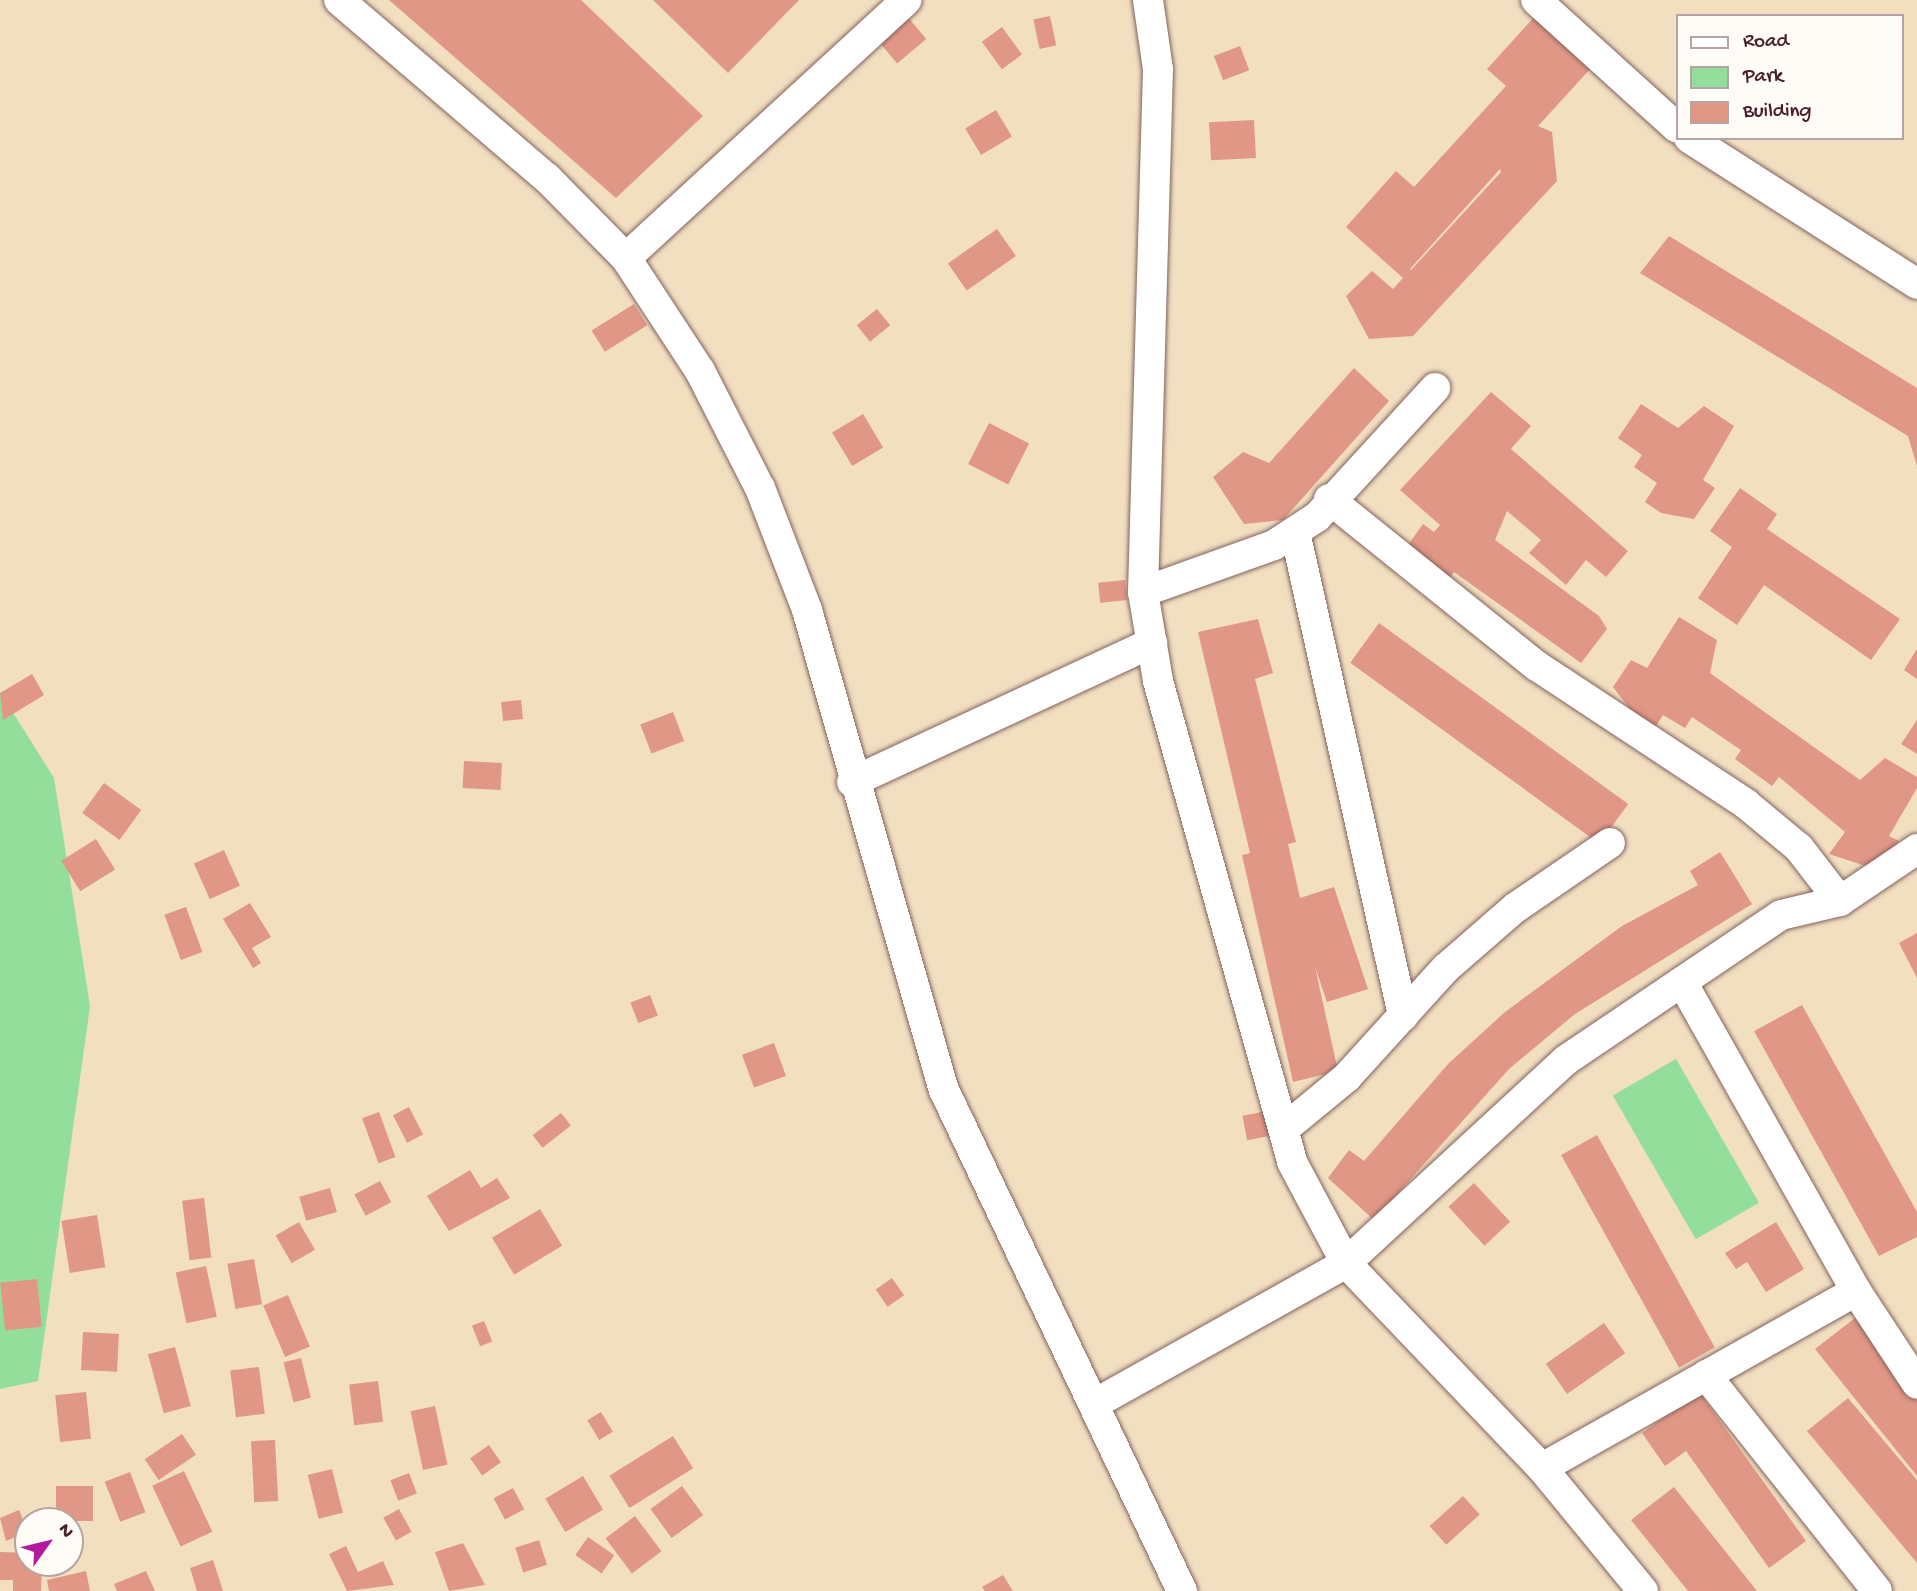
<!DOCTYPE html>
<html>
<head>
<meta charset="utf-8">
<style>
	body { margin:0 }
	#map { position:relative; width:1917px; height:1591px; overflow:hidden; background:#f1dfc0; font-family:"Gochi Hand",sans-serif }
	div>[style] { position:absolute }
	.green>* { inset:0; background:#93de9a; transform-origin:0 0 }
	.building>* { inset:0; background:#e19786; transform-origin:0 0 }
	.roads { filter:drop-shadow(0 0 2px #84625f) drop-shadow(0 0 2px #84625f) }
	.minor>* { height:30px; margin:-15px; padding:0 15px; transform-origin:15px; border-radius:15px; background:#fff }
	span { translate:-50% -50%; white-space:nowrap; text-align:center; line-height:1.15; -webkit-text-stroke:5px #fdfcf7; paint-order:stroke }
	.legend { position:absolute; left:1676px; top:14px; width:228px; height:126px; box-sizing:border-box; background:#fdfcf7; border:2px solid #b5a4a5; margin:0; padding:9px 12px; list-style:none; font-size:21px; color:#4a1f2b }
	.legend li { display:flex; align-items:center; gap:14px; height:35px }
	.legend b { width:35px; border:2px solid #b5a4a5 }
	.north { position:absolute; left:14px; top:1507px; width:70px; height:70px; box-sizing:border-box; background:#fdfcf7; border:2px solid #b5a4a5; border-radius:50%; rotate:56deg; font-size:19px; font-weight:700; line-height:28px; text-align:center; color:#4a1f2b }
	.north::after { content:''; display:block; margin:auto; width:24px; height:32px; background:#b5179e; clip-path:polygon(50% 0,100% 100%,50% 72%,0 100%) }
</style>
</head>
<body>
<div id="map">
	<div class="green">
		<i style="clip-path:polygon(0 692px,54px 778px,90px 1006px,38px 1381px,0 1389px)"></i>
		<i style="left:1676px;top:1059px;width:166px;height:73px;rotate:60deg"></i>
	</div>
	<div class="building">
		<i style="clip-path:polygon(389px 0,581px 0,703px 116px,616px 198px)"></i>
		<i style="clip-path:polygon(653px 0,799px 0,728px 73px)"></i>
		<i style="left:907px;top:16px;width:30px;height:38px;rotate:50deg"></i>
		<i style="left:1050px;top:16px;width:30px;height:17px;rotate:78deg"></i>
		<i style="clip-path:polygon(evenodd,1535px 16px,1592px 67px,1538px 126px,1552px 132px,1557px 181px,1413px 336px,1369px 339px,1346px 296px,1372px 271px,1393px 289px,1403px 278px,1346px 227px,1396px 171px,1414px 187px,1506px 86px,1487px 69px,1535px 16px,1500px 169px,1501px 172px,1411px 270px,1410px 269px,1500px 169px)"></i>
		<i style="left:1002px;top:27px;width:34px;height:25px;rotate:54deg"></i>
		<i style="left:1240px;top:46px;width:26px;height:28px;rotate:69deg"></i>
		<i style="left:996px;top:110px;width:31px;height:36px;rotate:59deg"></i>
		<i style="left:1254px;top:120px;width:38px;height:45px;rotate:87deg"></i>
		<i style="left:997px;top:229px;width:33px;height:60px;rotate:55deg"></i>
		<i style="clip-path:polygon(1669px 236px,1917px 388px,1917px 466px,1908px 436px,1640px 273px)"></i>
		<i style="left:634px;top:304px;width:25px;height:50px;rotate:58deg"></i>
		<i style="left:877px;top:309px;width:21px;height:26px;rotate:51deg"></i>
		<i style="clip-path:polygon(1354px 368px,1389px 401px,1283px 520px,1244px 524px,1213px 477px,1243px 452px,1269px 463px)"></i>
		<i style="clip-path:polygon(1491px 392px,1531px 426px,1511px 449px,1628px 551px,1606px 577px,1586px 560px,1566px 585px,1529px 553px,1541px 540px,1507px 511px,1495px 540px,1599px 616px,1607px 629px,1581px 663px,1454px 572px,1447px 582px,1405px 549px,1423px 524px,1434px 532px,1440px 525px,1400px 490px)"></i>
		<i style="clip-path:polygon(1641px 404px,1678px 428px,1704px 406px,1734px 426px,1703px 480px,1715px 488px,1694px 519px,1661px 513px,1645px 502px,1657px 483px,1634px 467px,1642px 455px,1618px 438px)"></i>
		<i style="left:863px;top:414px;width:39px;height:36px;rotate:59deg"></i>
		<i style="left:989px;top:423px;width:45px;height:46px;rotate:27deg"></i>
		<i style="clip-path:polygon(1740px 488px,1777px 514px,1767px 529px,1900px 619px,1871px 660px,1764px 585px,1737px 625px,1698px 598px,1732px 547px,1710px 531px)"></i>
		<i style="left:1125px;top:580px;width:20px;height:27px;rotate:84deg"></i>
		<i style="clip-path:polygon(1679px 617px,1717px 640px,1710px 673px,1860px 780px,1885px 758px,1917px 777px,1917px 788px,1889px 836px,1899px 841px,1878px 870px,1829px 854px,1845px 832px,1779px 777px,1772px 786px,1735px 759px,1741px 750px,1692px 717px,1685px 728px,1663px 715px,1653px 731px,1639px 721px,1613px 687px,1631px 660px,1647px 668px)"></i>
		<i style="clip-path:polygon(1258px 619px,1273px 673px,1255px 679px,1296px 842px,1288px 844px,1300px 898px,1334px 887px,1368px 989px,1327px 1002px,1315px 967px,1338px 1071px,1293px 1082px,1242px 855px,1250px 853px,1198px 632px)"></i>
		<i style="left:1379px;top:623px;width:308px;height:49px;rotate:36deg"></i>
		<i style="clip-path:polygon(1917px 649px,1917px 679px,1904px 670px)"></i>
		<i style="clip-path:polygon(32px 674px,44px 695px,3px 720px,0 693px)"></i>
		<i style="left:521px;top:700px;width:19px;height:20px;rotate:84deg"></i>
		<i style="left:673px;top:712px;width:31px;height:35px;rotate:69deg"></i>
		<i style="clip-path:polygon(1917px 720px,1917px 754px,1901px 744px)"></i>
		<i style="left:464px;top:761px;width:38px;height:27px;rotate:3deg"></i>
		<i style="left:104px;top:783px;width:46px;height:37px;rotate:36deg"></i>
		<i style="left:96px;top:839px;width:36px;height:41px;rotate:58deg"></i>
		<i style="left:224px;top:850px;width:39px;height:33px;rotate:66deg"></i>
		<i style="clip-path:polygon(1720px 852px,1752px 904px,1575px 1014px,1509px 1069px,1374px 1220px,1328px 1178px,1349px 1150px,1364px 1161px,1448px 1064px,1505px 1012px,1622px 926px,1698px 885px,1690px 871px)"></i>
		<i style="clip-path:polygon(250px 903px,271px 937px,252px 948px,261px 963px,253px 968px,223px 919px)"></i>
		<i style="left:186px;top:907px;width:48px;height:23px;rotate:70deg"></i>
		<i style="clip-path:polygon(1917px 933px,1917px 978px,1899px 943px)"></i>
		<i style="left:650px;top:995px;width:22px;height:21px;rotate:69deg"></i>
		<i style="clip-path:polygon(1802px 1005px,1917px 1212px,1917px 1237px,1879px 1256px,1754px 1031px)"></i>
		<i style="left:774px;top:1043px;width:35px;height:34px;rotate:70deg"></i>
		<i style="left:409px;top:1107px;width:31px;height:18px;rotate:63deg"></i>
		<i style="left:1267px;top:1111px;width:25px;height:25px;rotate:79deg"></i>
		<i style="left:379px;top:1112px;width:48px;height:18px;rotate:70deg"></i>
		<i style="left:561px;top:1113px;width:16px;height:36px;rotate:52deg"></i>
		<i style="left:1597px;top:1135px;width:243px;height:41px;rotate:61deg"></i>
		<i style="clip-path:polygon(470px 1170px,481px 1188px,497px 1178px,510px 1198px,449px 1231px,427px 1196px)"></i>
		<i style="left:380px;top:1181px;width:24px;height:29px;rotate:62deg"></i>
		<i style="left:1474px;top:1183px;width:53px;height:35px;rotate:47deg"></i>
		<i style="left:330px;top:1188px;width:25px;height:32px;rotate:74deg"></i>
		<i style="left:204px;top:1198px;width:60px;height:22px;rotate:83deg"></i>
		<i style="left:540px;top:1209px;width:43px;height:56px;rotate:59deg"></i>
		<i style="left:97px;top:1215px;width:53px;height:36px;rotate:81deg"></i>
		<i style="left:299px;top:1222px;width:32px;height:27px;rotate:60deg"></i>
		<i style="clip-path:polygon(1776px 1222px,1804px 1269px,1766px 1292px,1747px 1262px,1736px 1269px,1725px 1253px)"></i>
		<i style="left:254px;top:1259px;width:46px;height:27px;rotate:80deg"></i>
		<i style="left:206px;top:1266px;width:52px;height:31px;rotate:78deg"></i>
		<i style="left:892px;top:1278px;width:21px;height:20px;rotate:55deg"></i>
		<i style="left:37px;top:1279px;width:48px;height:37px;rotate:84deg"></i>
		<i style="left:288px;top:1295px;width:56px;height:27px;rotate:67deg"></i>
		<i style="clip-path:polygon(1873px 1304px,1917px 1360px,1917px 1476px,1815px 1349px)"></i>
		<i style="left:484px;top:1321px;width:22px;height:13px;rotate:68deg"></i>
		<i style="left:1604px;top:1323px;width:37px;height:71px;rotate:55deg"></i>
		<i style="left:83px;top:1332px;width:36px;height:38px;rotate:3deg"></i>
		<i style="left:175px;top:1347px;width:61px;height:28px;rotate:75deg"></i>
		<i style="left:301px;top:1358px;width:41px;height:18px;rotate:76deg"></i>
		<i style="left:259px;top:1367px;width:47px;height:29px;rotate:83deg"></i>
		<i style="left:378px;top:1381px;width:41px;height:29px;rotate:83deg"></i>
		<i style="left:86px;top:1392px;width:47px;height:31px;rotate:84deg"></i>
		<i style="clip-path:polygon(1699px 1392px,1806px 1541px,1769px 1568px,1686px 1451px,1665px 1466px,1642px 1433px)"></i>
		<i style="clip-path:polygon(1848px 1398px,1917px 1480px,1917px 1563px,1807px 1431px)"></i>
		<i style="left:435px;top:1406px;width:60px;height:25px;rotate:78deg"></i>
		<i style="left:601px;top:1412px;width:23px;height:16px;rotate:59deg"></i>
		<i style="left:182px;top:1434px;width:25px;height:45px;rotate:56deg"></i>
		<i style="left:673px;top:1436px;width:38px;height:75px;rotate:58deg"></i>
		<i style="left:275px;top:1440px;width:61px;height:24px;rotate:87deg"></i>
		<i style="left:489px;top:1445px;width:21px;height:23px;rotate:55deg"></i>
		<i style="left:332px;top:1469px;width:45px;height:25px;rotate:76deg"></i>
		<i style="left:184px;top:1471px;width:67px;height:35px;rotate:65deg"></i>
		<i style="left:130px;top:1472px;width:43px;height:27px;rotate:69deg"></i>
		<i style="left:409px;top:1473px;width:22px;height:20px;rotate:69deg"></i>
		<i style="left:583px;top:1476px;width:39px;height:44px;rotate:59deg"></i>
		<i style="left:56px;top:1486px;width:37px;height:35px"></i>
		<i style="left:682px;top:1486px;width:36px;height:39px;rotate:54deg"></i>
		<i style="clip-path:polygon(1674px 1487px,1757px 1591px,1688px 1591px,1631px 1520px)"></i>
		<i style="left:513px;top:1488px;width:24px;height:22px;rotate:62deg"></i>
		<i style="left:1463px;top:1496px;width:25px;height:45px;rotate:48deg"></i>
		<i style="left:399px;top:1509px;width:26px;height:18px;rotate:61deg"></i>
		<i style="clip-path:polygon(19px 1510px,28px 1532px,6px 1541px,0 1518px)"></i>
		<i style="left:635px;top:1516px;width:44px;height:37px;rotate:53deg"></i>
		<i style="left:588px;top:1537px;width:32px;height:22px;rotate:35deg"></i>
		<i style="left:539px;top:1540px;width:26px;height:25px;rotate:72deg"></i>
		<i style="clip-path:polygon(463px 1543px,485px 1585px,449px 1591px,435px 1552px)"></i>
		<i style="clip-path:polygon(346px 1546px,358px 1572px,383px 1561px,394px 1585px,347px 1591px,329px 1554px)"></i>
		<i style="clip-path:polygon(0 1552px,28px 1553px,28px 1563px,42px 1563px,41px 1591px,13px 1591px,13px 1580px,0 1580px)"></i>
		<i style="clip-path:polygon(213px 1560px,223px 1591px,197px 1591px,190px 1568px)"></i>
		<i style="clip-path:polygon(86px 1571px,90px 1591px,49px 1591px,47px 1580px)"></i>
		<i style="clip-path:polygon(146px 1571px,155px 1591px,117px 1591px,114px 1584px)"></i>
		<i style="clip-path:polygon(1003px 1575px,1013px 1591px,985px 1591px,982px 1587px)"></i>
	</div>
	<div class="roads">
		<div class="minor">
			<i style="left:339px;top:0;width:274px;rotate:40.6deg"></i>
			<i style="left:547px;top:178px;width:112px;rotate:45.4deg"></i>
			<i style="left:626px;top:258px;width:135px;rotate:56.8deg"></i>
			<i style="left:700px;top:371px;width:131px;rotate:62.9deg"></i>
			<i style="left:760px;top:488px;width:131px;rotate:68.9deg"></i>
			<i style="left:807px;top:610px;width:499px;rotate:74.1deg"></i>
			<i style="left:944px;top:1090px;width:555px;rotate:64.59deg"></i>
			<i style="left:1148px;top:0;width:70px;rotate:81.8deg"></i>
			<i style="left:1158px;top:69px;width:523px;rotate:91.64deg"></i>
			<i style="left:1143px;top:592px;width:90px;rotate:80.4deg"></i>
			<i style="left:1158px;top:681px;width:499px;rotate:74.4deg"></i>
			<i style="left:1292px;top:1162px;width:115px;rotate:61.9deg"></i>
			<i style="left:1346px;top:1263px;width:284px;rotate:46.3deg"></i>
			<i style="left:1542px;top:1468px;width:159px;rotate:50.6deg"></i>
			<i style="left:1536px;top:0;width:190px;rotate:42.2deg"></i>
			<i style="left:1689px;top:138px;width:271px;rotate:32.6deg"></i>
			<i style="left:626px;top:258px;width:381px;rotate:-42.6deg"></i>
			<i style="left:1329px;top:499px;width:267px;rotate:38.8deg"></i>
			<i style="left:1537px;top:666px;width:250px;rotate:33.4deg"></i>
			<i style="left:1746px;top:804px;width:69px;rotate:39.7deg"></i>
			<i style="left:1799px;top:848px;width:67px;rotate:52.3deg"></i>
			<i style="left:1295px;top:532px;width:496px;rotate:77.4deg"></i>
			<i style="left:1143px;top:592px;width:139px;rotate:-19.7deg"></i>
			<i style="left:1274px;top:545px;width:51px;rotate:-33.1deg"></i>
			<i style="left:1317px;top:517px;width:175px;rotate:-47.5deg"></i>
			<i style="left:852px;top:782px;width:331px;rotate:-24.9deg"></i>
			<i style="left:1682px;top:982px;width:355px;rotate:60.6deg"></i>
			<i style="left:1856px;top:1291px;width:111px;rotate:56.7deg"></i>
			<i style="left:1284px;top:1129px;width:82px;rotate:-39.5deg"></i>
			<i style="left:1347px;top:1077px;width:147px;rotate:-47.8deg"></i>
			<i style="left:1446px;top:968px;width:91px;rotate:-41deg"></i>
			<i style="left:1515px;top:908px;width:115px;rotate:-34.4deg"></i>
			<i style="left:1706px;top:1375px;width:275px;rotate:51.6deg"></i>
			<i style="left:1096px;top:1403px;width:287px;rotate:-29.2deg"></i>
			<i style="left:1346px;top:1263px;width:299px;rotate:-42.7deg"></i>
			<i style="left:1566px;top:1060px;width:259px;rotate:-34deg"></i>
			<i style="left:1781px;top:915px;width:61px;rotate:-13.3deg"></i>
			<i style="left:1840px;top:901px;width:93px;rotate:-34deg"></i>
			<i style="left:1542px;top:1468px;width:360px;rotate:-29.4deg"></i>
		</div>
	</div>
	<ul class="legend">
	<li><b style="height:9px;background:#fff"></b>Road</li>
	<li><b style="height:19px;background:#93de9a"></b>Park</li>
	<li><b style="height:19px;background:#e19786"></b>Building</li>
	</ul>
	<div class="north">N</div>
</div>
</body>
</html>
